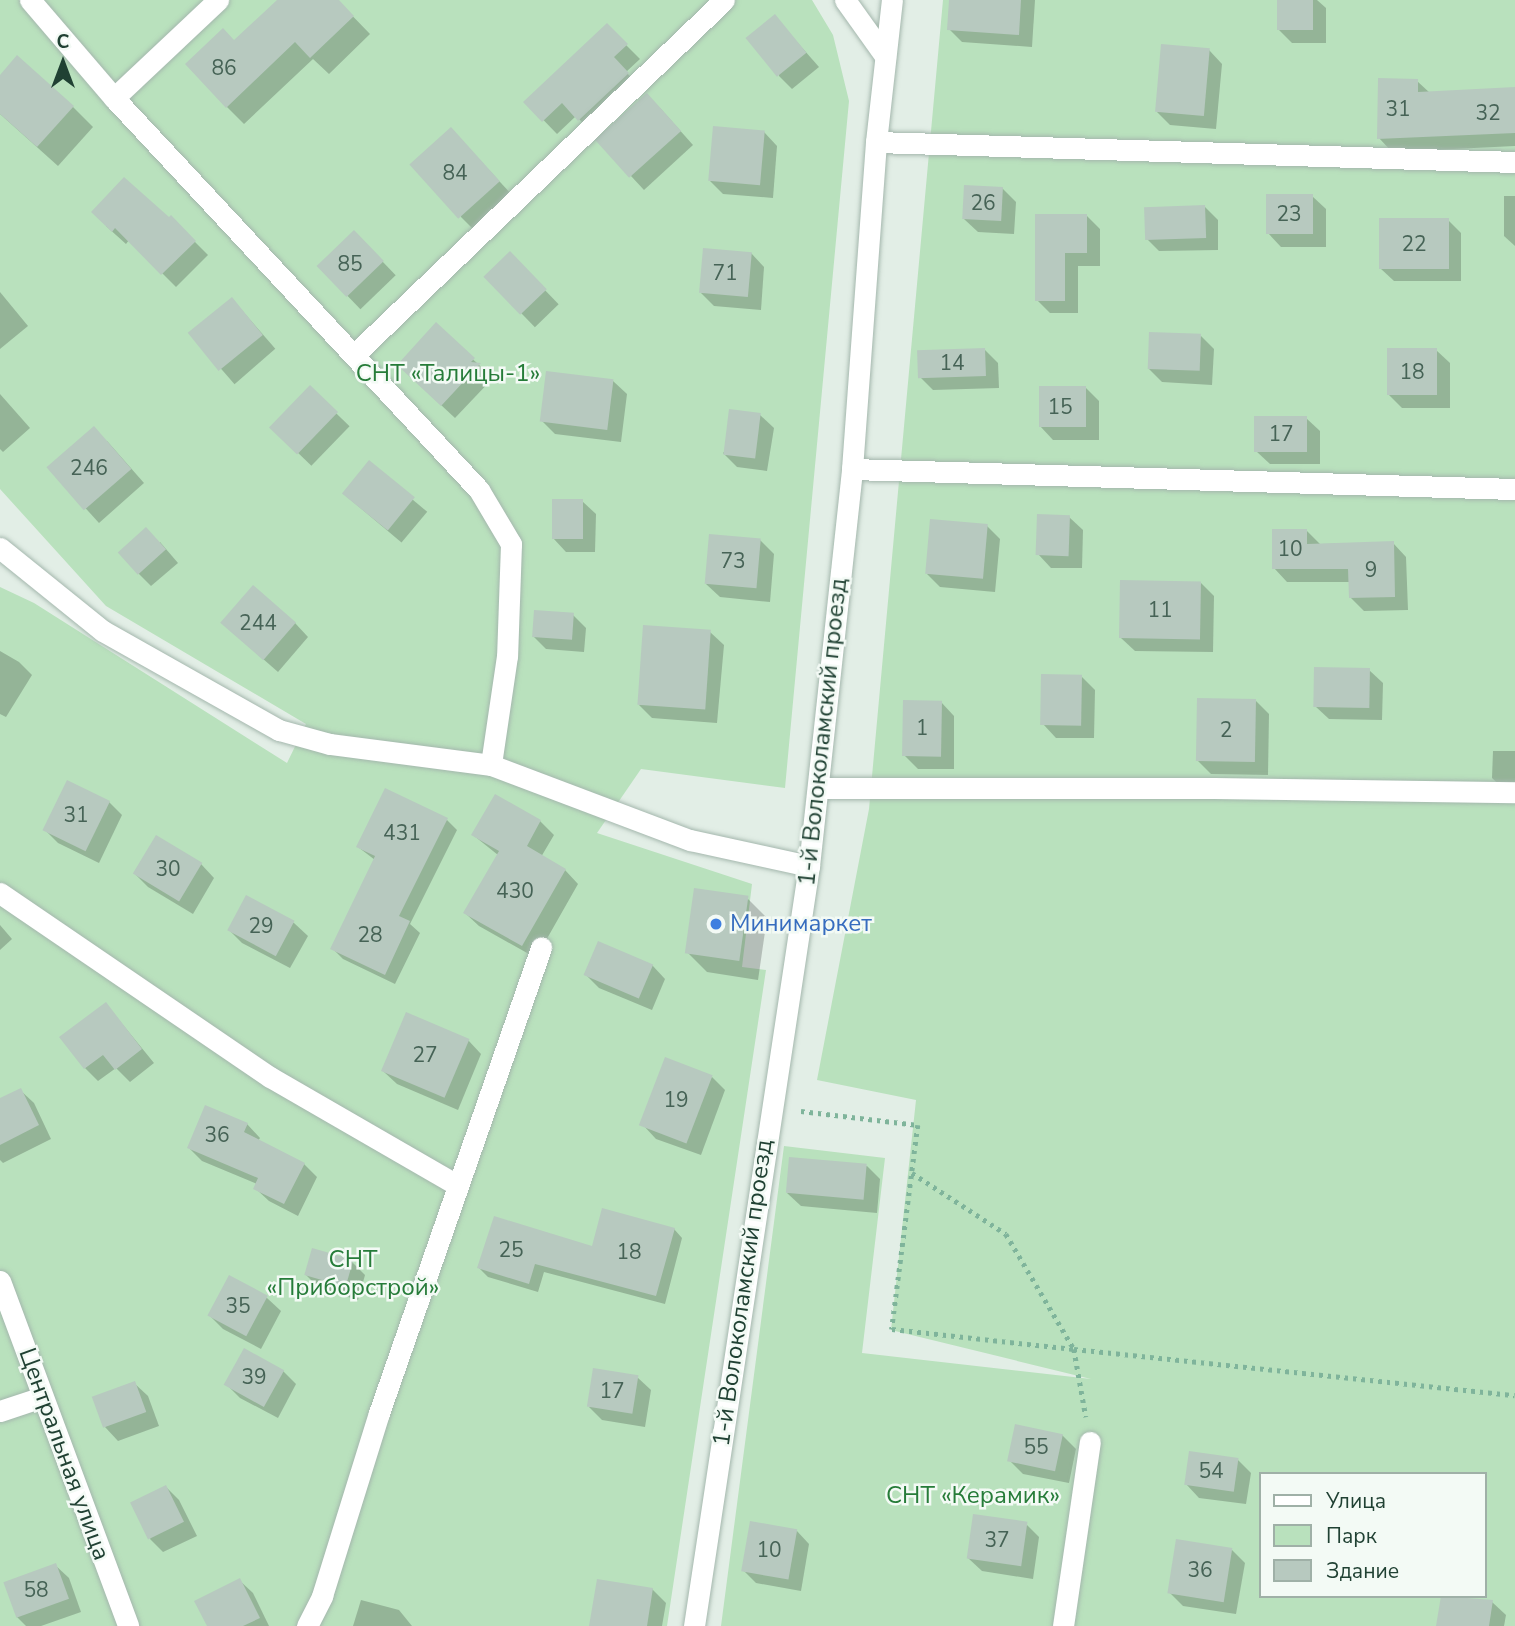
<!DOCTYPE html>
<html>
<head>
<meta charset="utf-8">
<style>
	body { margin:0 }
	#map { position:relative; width:1515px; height:1626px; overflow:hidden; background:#e2eee6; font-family:"Nunito Sans",sans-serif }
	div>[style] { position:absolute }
	.green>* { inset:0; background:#b9e1bd }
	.shadow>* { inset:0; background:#0003; transform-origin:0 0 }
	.building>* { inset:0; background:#b7c9bf; transform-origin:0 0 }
	.path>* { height:4.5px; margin-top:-2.25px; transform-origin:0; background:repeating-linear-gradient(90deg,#7fb49b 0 3.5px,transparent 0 8.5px) }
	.roads { filter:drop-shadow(0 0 2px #a4b7ad) drop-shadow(0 0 2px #a4b7ad) }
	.service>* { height:21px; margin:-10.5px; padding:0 10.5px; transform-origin:10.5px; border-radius:10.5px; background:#fff }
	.minor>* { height:21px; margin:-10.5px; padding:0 10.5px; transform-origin:10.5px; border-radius:10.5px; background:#fff }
	.dots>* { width:19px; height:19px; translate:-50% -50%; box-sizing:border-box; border:4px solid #f3faf5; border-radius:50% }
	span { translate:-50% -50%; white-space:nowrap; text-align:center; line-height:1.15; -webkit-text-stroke:5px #f3faf5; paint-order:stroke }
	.number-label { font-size:21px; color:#466356 }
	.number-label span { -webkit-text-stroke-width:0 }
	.park-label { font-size:24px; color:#267c39 }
	.street-label { font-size:24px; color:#204133 }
	.shop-label { font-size:24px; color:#366cbe }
	.left { translate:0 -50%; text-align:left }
	.legend { position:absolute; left:1259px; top:1472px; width:228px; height:126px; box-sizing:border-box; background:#f3faf5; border:2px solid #9fb0a7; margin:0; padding:9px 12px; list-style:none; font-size:21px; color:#204133 }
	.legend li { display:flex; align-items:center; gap:14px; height:35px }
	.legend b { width:35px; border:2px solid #9fb0a7 }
	.north { position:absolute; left:28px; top:28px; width:70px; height:70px; -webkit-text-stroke:5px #f3faf5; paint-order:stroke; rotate:0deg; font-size:19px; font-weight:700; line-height:28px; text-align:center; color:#204133 }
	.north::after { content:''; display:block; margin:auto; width:24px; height:32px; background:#204133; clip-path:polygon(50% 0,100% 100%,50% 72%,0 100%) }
</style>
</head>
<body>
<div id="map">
	<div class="green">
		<i style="clip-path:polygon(0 0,812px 0,833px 35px,849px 101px,785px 788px,641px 769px,597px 833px,752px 884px,742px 967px,766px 970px,667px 1626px,0 1626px,0 587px,34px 603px,287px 763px,306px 724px,106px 606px,0 489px)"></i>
		<i style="clip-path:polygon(evenodd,943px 0,1515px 0,1515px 1626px,721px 1626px,784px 1146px,885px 1158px,862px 1353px,1091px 1379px,891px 1330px,916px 1100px,817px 1080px,869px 809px,943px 0,1261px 1474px,1485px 1474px,1485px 1596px,1261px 1596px,1261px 1474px)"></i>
	</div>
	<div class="shadow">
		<i style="clip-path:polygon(279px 0,337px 0,370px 34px,329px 74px,313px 59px,244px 124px,227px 107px,234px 43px)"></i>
		<i style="clip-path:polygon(951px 0,1035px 0,1032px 47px,962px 42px,949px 29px)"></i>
		<i style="clip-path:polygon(1278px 0,1317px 0,1326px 8px,1326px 43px,1292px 43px,1278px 29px)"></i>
		<i style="clip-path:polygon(775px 17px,819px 67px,792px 89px,779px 76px)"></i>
		<i style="clip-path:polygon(607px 26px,640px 59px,626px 72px,641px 88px,593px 133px,576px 116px,557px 134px,526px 102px)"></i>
		<i style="clip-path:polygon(1209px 50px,1222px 64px,1216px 129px,1170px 125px,1157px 112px)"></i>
		<i style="clip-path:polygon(0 77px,73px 107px,93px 127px,58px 166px,0 114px)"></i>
		<i style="clip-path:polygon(1417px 81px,1430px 93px,1515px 90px,1515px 146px,1392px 152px,1379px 138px)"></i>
		<i style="clip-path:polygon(660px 108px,693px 145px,644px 190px,631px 176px)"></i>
		<i style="clip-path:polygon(764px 132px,777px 146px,773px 198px,723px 194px,710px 181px)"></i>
		<i style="clip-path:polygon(464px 143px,512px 195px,474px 230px,461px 217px)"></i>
		<i style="clip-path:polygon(1002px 188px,1016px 202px,1014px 234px,978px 232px,964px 219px)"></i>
		<i style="clip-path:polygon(1312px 196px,1326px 209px,1326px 247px,1281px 247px,1268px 233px)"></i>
		<i style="clip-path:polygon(1504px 196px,1515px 196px,1515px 246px,1504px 236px)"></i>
		<i style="clip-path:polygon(1204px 206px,1218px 220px,1218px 250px,1159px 251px,1146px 238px)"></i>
		<i style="clip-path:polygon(1087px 216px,1100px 229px,1100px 266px,1078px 266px,1078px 313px,1050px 313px,1037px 300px)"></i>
		<i style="clip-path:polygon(171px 218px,208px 255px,176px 287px,129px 240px,126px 244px,106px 226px)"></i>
		<i style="clip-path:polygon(1448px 220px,1461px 233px,1461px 281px,1394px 281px,1380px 268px)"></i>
		<i style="left:354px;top:232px;width:60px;height:49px;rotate:46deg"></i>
		<i style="clip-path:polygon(751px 253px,764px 267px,761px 310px,714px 306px,701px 293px)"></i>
		<i style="left:510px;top:254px;width:70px;height:33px;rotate:46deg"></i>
		<i style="clip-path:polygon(0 292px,28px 326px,0 349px)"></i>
		<i style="left:232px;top:299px;width:66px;height:54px;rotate:49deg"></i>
		<i style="clip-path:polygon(436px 325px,493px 378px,455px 418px,412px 378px)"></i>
		<i style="clip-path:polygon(1201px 336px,1214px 349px,1212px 385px,1162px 382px,1149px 369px)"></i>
		<i style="clip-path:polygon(985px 350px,998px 363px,999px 388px,933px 390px,920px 377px)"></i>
		<i style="clip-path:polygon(1436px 350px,1450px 363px,1450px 408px,1402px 408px,1388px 394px)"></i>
		<i style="clip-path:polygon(613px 381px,627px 394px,621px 442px,555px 434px,542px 421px)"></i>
		<i style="left:310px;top:388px;width:55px;height:55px;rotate:44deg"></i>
		<i style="clip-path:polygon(1086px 388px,1099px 401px,1099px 440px,1053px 440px,1040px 426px)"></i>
		<i style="clip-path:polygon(0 394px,30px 428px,3px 452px,0 449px)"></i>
		<i style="clip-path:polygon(760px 415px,774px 428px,767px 471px,737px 467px,723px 453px)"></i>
		<i style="clip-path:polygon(1306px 418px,1320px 431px,1320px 464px,1270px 464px,1256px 451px)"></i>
		<i style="clip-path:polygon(107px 441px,144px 483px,99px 523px,49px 468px)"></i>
		<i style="left:369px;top:463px;width:76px;height:40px;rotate:40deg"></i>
		<i style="clip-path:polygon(582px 501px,596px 514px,595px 552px,566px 552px,553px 538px)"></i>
		<i style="clip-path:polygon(1069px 517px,1083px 530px,1082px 568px,1051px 568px,1038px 554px)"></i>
		<i style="clip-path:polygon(987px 526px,1000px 539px,995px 592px,940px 587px,927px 574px)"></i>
		<i style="clip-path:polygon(1306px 530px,1320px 544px,1393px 543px,1406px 557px,1408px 610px,1364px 611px,1351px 598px,1351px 582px,1287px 582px,1274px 568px)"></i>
		<i style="clip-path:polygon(760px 540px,774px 554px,770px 602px,720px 597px,706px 584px)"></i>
		<i style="clip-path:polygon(160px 542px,178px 563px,151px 586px,138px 573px)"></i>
		<i style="clip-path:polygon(1201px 583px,1214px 596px,1213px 652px,1135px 651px,1121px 638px)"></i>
		<i style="clip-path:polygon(573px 615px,586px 628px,584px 652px,546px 649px,533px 636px)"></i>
		<i style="clip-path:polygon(222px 623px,295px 623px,308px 637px,278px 672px)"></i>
		<i style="clip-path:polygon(710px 632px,724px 645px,717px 723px,652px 718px,639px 705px)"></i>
		<i style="clip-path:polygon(0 651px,19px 662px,32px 675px,6px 717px,0 714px)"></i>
		<i style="clip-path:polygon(1369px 670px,1383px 683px,1382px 720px,1329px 719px,1315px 706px)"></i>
		<i style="clip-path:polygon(1082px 677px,1095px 690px,1094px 738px,1056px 738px,1043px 724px)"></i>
		<i style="clip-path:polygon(1256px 701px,1269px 714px,1268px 775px,1211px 774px,1198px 761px)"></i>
		<i style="clip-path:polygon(941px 702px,954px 716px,954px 769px,918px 769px,904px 755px)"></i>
		<i style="clip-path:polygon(1493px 751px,1515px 751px,1515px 792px,1506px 791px,1492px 778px)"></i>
		<i style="clip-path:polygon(495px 796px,540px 821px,554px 835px,541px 857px,565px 870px,578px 884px,536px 958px,479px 926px,465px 913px,498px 855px,473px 835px)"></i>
		<i style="clip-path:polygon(109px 802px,122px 815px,99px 863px,58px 843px,45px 830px)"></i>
		<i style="clip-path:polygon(447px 820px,457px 830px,410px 924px,420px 933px,395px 984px,343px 959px,333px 949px,375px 860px,358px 847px)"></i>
		<i style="clip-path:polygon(201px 864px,214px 878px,193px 914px,148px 887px,135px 874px)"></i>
		<i style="clip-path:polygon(246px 897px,294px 923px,308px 936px,290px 968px,242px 943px,229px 930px)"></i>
		<i style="clip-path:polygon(747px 898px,767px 918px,758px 980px,707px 972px,687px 952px)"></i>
		<i style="clip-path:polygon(0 925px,12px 939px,0 950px)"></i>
		<i style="clip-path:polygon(652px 965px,665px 979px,652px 1010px,599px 988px,585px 974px)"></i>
		<i style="clip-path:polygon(106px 1004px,154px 1063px,130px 1082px,116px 1068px,98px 1081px,85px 1068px)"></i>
		<i style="clip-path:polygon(468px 1040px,481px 1054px,458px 1110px,397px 1084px,383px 1071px)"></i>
		<i style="clip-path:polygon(712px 1077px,725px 1090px,701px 1155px,656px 1139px,643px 1125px)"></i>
		<i style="clip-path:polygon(20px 1090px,34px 1103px,51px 1139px,3px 1163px,0 1160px,0 1100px)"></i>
		<i style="clip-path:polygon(247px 1124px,260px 1138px,258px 1141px,304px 1164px,317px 1177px,298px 1216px,269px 1201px,255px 1188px,257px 1184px,202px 1161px,189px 1148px)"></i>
		<i style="clip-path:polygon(867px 1166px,880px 1179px,877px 1213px,801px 1206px,787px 1193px)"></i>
		<i style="clip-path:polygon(674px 1229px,682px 1238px,665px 1304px,544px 1272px,538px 1292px,488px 1277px,479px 1268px,593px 1249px)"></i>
		<i style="clip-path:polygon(352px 1262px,365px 1275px,358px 1300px,319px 1288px,306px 1275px)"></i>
		<i style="clip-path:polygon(229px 1278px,267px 1298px,281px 1311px,261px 1349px,223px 1329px,210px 1316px)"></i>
		<i style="clip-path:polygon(283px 1371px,296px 1384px,278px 1418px,240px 1398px,226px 1384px)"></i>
		<i style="clip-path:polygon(637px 1377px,651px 1390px,645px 1427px,602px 1420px,589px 1407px)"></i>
		<i style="clip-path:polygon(134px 1383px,148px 1396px,159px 1426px,118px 1441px,105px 1427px)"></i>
		<i style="clip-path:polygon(1062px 1435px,1076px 1449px,1069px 1483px,1023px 1474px,1010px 1461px)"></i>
		<i style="clip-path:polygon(1238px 1460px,1251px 1473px,1246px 1504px,1199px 1498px,1186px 1484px)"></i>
		<i style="clip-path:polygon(166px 1487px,179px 1500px,197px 1536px,163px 1552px,150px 1539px)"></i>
		<i style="clip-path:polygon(1026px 1524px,1039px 1537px,1033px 1579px,982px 1571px,968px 1558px)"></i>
		<i style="clip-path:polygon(796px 1530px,809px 1544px,801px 1591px,756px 1583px,743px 1570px)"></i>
		<i style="clip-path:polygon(1231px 1549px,1245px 1563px,1236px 1614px,1183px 1606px,1169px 1592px)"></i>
		<i style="clip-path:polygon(55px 1565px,69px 1578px,81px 1612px,41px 1626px,26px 1626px,17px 1617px)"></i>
		<i style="clip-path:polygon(239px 1580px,253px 1593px,269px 1626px,209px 1626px)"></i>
		<i style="clip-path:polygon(652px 1589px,666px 1603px,662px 1626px,591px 1626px)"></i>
		<i style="clip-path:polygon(1443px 1596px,1492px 1602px,1506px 1615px,1504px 1626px,1438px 1626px)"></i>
		<i style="clip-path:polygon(361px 1600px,399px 1610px,412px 1626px,353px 1626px)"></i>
	</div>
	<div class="building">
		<i style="clip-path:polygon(277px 0,339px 0,354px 16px,310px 58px,295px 42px,226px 108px,185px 64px,223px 28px,234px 40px)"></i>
		<i style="clip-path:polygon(949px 0,1021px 0,1019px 35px,947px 30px)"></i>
		<i style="left:1277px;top:0;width:36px;height:30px"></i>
		<i style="left:775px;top:14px;width:50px;height:38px;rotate:51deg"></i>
		<i style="clip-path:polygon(607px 23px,628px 44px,614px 57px,629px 73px,578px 121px,562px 103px,542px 122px,523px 102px)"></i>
		<i style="left:1161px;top:44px;width:49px;height:68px;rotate:5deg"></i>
		<i style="clip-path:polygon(17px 55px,74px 106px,37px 147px,0 114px,0 75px)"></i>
		<i style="clip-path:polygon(1378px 78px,1418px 79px,1418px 92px,1515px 87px,1515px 133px,1377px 139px)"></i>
		<i style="left:647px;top:93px;width:51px;height:70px;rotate:48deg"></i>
		<i style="left:713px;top:126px;width:52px;height:55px;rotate:5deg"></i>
		<i style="left:451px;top:127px;width:73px;height:56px;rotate:48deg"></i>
		<i style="clip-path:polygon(124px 177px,169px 217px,171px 215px,196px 241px,161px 275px,115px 228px,112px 232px,91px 212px)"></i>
		<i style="left:964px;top:185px;width:39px;height:34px;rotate:3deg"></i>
		<i style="left:1266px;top:194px;width:47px;height:40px"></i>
		<i style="left:1205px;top:205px;width:33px;height:61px;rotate:88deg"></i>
		<i style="clip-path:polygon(1035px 214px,1087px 214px,1087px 253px,1065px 253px,1065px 301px,1035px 301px)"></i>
		<i style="left:1379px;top:218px;width:70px;height:51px"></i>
		<i style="left:354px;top:230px;width:43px;height:52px;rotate:46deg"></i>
		<i style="left:703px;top:248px;width:49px;height:45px;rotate:5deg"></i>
		<i style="left:510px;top:251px;width:53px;height:37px;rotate:46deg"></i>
		<i style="left:232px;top:297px;width:49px;height:57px;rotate:51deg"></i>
		<i style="clip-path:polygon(436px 322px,475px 358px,471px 362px,481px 363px,441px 406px,397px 365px)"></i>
		<i style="left:1149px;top:332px;width:52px;height:37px;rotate:2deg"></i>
		<i style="left:985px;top:348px;width:28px;height:68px;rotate:88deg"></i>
		<i style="left:1387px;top:348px;width:50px;height:47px"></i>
		<i style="left:546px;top:371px;width:68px;height:51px;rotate:7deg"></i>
		<i style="left:310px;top:385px;width:39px;height:59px;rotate:44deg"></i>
		<i style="left:1039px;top:386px;width:47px;height:41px"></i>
		<i style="left:729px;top:409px;width:32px;height:46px;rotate:7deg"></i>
		<i style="left:1254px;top:416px;width:53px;height:36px"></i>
		<i style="left:94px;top:426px;width:57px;height:63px;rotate:49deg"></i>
		<i style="left:369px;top:460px;width:59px;height:43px;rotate:39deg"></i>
		<i style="left:552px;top:499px;width:31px;height:40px"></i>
		<i style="left:1037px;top:514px;width:33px;height:41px;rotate:2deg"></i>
		<i style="left:930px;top:519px;width:58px;height:55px;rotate:5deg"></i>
		<i style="left:146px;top:527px;width:30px;height:38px;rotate:48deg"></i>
		<i style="clip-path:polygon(1272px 529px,1307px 529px,1307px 544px,1394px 541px,1395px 597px,1349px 598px,1348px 569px,1272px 569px)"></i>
		<i style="left:709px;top:534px;width:52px;height:50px;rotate:5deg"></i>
		<i style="left:1120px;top:580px;width:81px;height:58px;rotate:1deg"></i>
		<i style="left:253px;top:585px;width:57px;height:50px;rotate:41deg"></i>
		<i style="left:534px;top:610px;width:40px;height:27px;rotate:4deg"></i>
		<i style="left:643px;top:625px;width:68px;height:80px;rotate:4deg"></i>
		<i style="left:1314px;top:667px;width:56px;height:40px;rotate:1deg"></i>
		<i style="left:1041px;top:674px;width:41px;height:51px;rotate:1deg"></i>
		<i style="left:1197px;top:698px;width:59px;height:63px;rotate:1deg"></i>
		<i style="left:903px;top:700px;width:39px;height:56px;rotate:1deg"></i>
		<i style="left:67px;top:780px;width:48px;height:56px;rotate:26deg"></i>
		<i style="clip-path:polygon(385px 788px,448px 818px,399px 916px,410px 921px,385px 975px,330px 949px,375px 856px,356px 847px)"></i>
		<i style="clip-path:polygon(495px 794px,541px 820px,527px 846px,566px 869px,522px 946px,463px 913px,499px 851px,471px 835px)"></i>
		<i style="left:156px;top:835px;width:54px;height:45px;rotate:31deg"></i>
		<i style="left:694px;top:888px;width:55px;height:66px;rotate:8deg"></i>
		<i style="left:246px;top:895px;width:55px;height:40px;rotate:28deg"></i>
		<i style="left:598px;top:941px;width:60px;height:37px;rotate:23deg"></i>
		<i style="clip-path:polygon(106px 1002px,142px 1049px,115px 1070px,103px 1055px,84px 1069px,59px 1037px)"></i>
		<i style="left:406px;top:1012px;width:69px;height:64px;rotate:23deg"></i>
		<i style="left:665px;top:1057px;width:51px;height:73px;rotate:21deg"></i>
		<i style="clip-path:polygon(21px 1088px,39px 1125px,0 1145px,0 1098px)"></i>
		<i style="clip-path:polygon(205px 1105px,248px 1123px,244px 1132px,305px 1163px,284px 1204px,253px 1189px,258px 1178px,187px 1148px)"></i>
		<i style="left:789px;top:1157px;width:78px;height:36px;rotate:5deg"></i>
		<i style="clip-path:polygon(602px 1208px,675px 1228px,656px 1296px,535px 1264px,529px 1284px,477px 1268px,494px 1216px,592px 1246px)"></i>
		<i style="left:312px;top:1248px;width:43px;height:28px;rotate:16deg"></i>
		<i style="left:229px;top:1275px;width:44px;height:46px;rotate:28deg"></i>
		<i style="left:244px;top:1348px;width:46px;height:42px;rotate:29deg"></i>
		<i style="left:593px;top:1368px;width:46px;height:39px;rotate:9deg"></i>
		<i style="left:135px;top:1381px;width:33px;height:46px;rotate:70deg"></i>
		<i style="left:1015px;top:1424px;width:49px;height:38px;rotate:12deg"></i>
		<i style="left:1189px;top:1451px;width:50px;height:34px;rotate:8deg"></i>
		<i style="left:166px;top:1485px;width:41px;height:40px;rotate:64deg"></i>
		<i style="left:973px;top:1514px;width:55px;height:45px;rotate:8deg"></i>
		<i style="left:750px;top:1521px;width:48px;height:51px;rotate:10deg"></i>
		<i style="left:1176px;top:1539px;width:57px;height:55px;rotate:9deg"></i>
		<i style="left:56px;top:1563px;width:38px;height:56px;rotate:70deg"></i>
		<i style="clip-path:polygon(240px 1578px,260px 1618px,243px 1626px,207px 1626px,194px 1601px)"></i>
		<i style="clip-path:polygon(597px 1579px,653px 1588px,647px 1626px,589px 1626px)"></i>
		<i style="clip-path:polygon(1441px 1596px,1493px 1600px,1489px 1626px,1436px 1626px)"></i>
	</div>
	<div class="path">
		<i style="left:801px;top:1111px;width:118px;rotate:6.8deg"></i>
		<i style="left:918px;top:1125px;width:206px;rotate:97.3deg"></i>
		<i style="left:892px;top:1329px;width:183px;rotate:6.3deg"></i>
		<i style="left:1074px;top:1349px;width:69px;rotate:80deg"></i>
		<i style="left:912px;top:1173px;width:112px;rotate:33deg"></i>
		<i style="left:1006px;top:1234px;width:134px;rotate:59.4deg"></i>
		<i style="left:1074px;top:1349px;width:443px;rotate:6deg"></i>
	</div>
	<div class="roads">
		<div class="service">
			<i style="left:30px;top:0;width:129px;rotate:49.4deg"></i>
			<i style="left:114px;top:98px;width:536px;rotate:47.04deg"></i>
			<i style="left:479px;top:490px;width:63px;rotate:59.3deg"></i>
			<i style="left:511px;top:544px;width:112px;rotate:92deg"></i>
			<i style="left:507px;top:656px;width:110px;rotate:98.4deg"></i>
			<i style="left:114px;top:98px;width:143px;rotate:-43.3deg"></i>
			<i style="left:876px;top:142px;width:639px;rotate:1.79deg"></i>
			<i style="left:355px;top:354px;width:511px;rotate:-43.81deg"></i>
			<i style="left:852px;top:469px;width:663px;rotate:1.73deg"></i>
			<i style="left:818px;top:788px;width:396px"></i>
			<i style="left:1214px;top:788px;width:301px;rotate:0.8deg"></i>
			<i style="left:0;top:893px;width:327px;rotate:34.3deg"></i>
			<i style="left:270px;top:1077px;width:216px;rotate:30deg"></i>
			<i style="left:0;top:1411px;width:44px;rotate:-18.4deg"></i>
			<i style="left:307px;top:1626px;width:34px;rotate:-63deg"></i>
			<i style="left:322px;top:1596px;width:192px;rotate:-72.7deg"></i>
			<i style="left:379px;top:1413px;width:493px;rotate:-70.8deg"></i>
			<i style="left:1063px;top:1626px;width:186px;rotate:-81.7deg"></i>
		</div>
		<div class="minor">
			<i style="left:845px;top:0;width:69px;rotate:54.5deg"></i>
			<i style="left:0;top:548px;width:132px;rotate:38.9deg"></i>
			<i style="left:103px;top:631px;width:202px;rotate:29.4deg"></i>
			<i style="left:279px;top:730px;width:53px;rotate:15.4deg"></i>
			<i style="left:330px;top:744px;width:162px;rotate:7.4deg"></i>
			<i style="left:491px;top:765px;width:213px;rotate:20.7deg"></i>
			<i style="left:690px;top:840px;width:122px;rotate:12.3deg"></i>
			<i style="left:0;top:1281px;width:368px;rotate:69.6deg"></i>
			<i style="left:694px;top:1626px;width:769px;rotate:-81.4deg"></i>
			<i style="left:809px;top:866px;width:399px;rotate:-83.8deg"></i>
			<i style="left:852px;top:469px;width:328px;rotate:-85.8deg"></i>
			<i style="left:876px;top:142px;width:143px;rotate:-83.6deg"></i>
		</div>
	</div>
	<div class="dots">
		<i style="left:716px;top:924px;background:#3f7fe0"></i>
	</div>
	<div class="number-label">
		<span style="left:224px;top:68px">86</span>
		<span style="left:1398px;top:109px">31</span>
		<span style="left:1488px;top:113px">32</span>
		<span style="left:455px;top:173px">84</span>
		<span style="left:983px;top:203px">26</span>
		<span style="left:1289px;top:214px">23</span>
		<span style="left:1414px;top:244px">22</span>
		<span style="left:350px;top:264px">85</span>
		<span style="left:725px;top:273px">71</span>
		<span style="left:952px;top:363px">14</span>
		<span style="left:1412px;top:372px">18</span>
		<span style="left:1060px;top:407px">15</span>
		<span style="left:1281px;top:434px">17</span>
		<span style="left:89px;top:468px">246</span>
		<span style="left:1290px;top:549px">10</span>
		<span style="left:733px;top:561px">73</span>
		<span style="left:1371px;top:570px">9</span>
		<span style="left:1160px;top:610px">11</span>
		<span style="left:258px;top:623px">244</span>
		<span style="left:922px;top:728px">1</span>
		<span style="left:1226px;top:730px">2</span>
		<span style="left:76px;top:815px">31</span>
		<span style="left:402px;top:833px">431</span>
		<span style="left:168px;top:869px">30</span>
		<span style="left:515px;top:891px">430</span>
		<span style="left:261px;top:926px">29</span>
		<span style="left:370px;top:935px">28</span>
		<span style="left:425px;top:1055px">27</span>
		<span style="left:676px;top:1100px">19</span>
		<span style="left:217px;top:1135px">36</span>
		<span style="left:511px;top:1250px">25</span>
		<span style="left:629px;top:1252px">18</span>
		<span style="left:238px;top:1306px">35</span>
		<span style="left:254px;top:1377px">39</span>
		<span style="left:612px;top:1391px">17</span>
		<span style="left:1036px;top:1447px">55</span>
		<span style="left:1211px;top:1471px">54</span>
		<span style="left:997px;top:1540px">37</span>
		<span style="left:769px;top:1550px">10</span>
		<span style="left:1200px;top:1570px">36</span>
		<span style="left:36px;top:1590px">58</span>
	</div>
	<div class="park-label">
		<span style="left:448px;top:374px">СНТ «Талицы-1»</span>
		<span style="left:353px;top:1274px">СНТ<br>«Приборстрой»</span>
		<span style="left:973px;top:1496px">СНТ «Керамик»</span>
	</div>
	<div class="street-label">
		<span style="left:823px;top:732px;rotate:-84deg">1-й Волоколамский проезд</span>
		<span style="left:743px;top:1293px;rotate:-82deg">1-й Волоколамский проезд</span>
		<span style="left:64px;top:1454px;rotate:70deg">Центральная улица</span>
	</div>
	<div class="shop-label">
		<span class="left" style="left:730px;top:924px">Минимаркет</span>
	</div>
	<ul class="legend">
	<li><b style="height:9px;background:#fff"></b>Улица</li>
	<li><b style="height:19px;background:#b9e1bd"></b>Парк</li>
	<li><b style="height:19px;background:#b7c9bf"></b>Здание</li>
	</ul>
	<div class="north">С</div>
</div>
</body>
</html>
